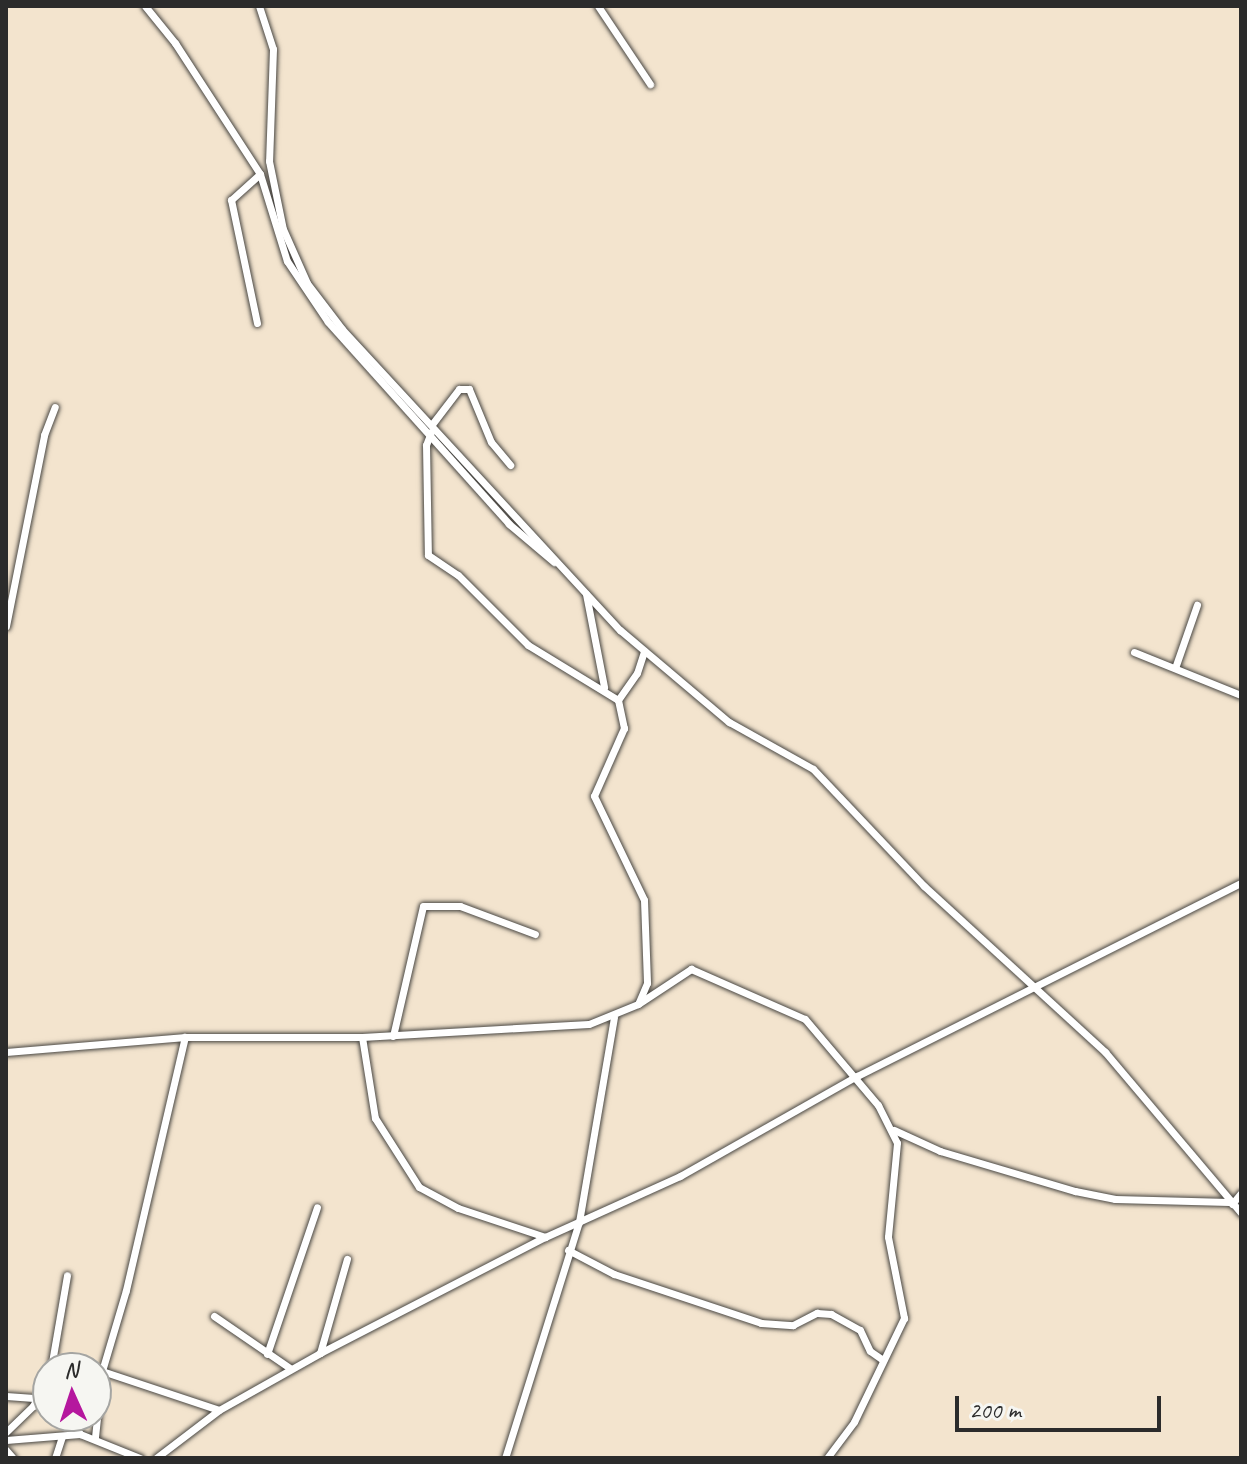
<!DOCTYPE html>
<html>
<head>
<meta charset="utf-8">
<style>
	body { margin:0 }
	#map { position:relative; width:1247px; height:1464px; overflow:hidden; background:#f3e4ce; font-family:Caveat,sans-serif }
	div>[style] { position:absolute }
	.roads { filter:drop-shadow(0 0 2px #494743) drop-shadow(0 0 2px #494743) }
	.street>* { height:7px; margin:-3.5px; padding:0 3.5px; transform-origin:3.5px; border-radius:3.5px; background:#fff }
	span { translate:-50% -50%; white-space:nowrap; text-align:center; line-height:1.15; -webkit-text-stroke:6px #f6f6f2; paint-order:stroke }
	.frame { position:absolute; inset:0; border:8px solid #2b2b2b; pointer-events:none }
	.north { position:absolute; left:32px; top:1352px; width:80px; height:80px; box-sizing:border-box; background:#f6f6f2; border:2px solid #a5a5a2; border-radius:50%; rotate:357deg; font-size:22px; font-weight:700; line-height:32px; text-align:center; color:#2b2b2b }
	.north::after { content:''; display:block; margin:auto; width:28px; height:36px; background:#b5179e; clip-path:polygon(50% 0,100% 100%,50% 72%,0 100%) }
	.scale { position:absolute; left:955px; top:1396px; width:206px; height:36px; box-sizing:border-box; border:4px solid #2b2b2b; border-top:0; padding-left:10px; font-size:24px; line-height:28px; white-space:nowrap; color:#2b2b2b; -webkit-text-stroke:6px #f6f6f2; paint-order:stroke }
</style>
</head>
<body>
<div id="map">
	<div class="roads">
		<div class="street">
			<i style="left:145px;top:6px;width:48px;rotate:51deg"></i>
			<i style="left:175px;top:43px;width:156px;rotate:57deg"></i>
			<i style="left:260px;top:174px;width:91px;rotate:72.8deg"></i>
			<i style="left:287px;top:261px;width:73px;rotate:56.1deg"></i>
			<i style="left:328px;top:322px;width:271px;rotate:48.1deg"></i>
			<i style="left:509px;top:524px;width:59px;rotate:40.2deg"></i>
			<i style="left:259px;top:6px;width:45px;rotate:72deg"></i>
			<i style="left:273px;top:49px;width:112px;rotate:92deg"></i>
			<i style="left:269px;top:161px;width:69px;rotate:78.4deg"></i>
			<i style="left:283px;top:229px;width:59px;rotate:66deg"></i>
			<i style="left:307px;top:283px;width:58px;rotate:52.7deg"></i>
			<i style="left:342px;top:329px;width:410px;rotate:47.3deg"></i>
			<i style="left:620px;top:630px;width:143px;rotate:40.2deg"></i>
			<i style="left:729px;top:722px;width:96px;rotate:29.2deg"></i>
			<i style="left:813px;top:769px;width:161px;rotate:46.5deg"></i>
			<i style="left:924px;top:886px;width:246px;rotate:42.5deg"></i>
			<i style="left:1105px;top:1052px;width:211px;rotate:49.8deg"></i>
			<i style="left:598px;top:6px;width:94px;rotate:56.3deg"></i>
			<i style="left:257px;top:323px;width:126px;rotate:-101.9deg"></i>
			<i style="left:231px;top:200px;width:39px;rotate:-42deg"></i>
			<i style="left:433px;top:423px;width:43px;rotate:-52.6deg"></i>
			<i style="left:459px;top:389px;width:10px"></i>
			<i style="left:469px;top:389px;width:57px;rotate:67.5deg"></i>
			<i style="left:491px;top:442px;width:30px;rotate:50deg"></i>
			<i style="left:431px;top:432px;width:14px;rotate:111deg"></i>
			<i style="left:426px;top:445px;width:110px;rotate:89deg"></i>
			<i style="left:428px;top:555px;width:36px;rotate:34deg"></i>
			<i style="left:458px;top:575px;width:99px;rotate:45deg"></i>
			<i style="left:528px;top:645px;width:105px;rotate:31.4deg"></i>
			<i style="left:618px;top:700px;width:29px;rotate:78deg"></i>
			<i style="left:624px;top:728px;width:74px;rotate:113.8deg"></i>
			<i style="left:594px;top:796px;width:115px;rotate:64.3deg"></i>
			<i style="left:644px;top:900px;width:83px;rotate:87.9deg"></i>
			<i style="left:647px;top:983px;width:21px;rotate:113deg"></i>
			<i style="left:586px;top:594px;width:95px;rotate:79deg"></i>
			<i style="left:6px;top:626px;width:195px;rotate:-78.7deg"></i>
			<i style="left:44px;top:435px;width:30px;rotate:-69deg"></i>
			<i style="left:1134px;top:652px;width:115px;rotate:21.9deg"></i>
			<i style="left:1175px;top:668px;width:67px;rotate:-70.8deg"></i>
			<i style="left:618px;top:700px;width:33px;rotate:-55deg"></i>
			<i style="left:637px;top:673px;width:23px;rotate:-72deg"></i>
			<i style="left:393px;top:1036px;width:133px;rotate:-77deg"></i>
			<i style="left:423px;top:906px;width:37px"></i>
			<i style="left:460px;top:906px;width:80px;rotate:20.5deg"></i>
			<i style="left:362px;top:1037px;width:82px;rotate:80.9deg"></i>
			<i style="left:375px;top:1118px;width:82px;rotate:57.5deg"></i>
			<i style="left:419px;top:1187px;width:44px;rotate:28.3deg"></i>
			<i style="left:458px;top:1208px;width:92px;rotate:18.4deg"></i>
			<i style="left:6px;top:1052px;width:180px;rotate:-4.8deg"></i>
			<i style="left:185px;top:1037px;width:177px"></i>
			<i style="left:362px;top:1037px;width:227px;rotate:-3.3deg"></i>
			<i style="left:589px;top:1024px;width:53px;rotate:-22.2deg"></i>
			<i style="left:638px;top:1004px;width:64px;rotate:-33.4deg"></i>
			<i style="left:691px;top:969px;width:124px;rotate:23.7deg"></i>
			<i style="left:805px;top:1019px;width:113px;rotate:49.7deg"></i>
			<i style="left:878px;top:1105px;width:42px;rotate:63.4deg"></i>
			<i style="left:897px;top:1143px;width:94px;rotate:95.5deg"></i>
			<i style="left:888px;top:1237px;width:83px;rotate:78.8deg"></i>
			<i style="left:904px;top:1318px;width:115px;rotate:115.7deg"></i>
			<i style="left:854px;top:1422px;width:45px;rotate:126.9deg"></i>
			<i style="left:894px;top:1130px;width:51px;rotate:24.5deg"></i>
			<i style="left:940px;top:1151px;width:141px;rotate:16.5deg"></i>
			<i style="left:1075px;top:1191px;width:41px;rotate:11.3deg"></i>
			<i style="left:1115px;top:1199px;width:114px;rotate:1.5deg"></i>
			<i style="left:1232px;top:1204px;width:14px;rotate:-51deg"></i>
			<i style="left:568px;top:1250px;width:52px;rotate:27.6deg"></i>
			<i style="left:614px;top:1274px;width:155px;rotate:18.4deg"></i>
			<i style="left:761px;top:1323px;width:32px;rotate:4deg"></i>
			<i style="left:793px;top:1325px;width:27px;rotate:-27deg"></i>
			<i style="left:817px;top:1313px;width:14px;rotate:4deg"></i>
			<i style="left:831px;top:1314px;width:33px;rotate:29deg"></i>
			<i style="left:860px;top:1330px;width:23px;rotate:65deg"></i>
			<i style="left:870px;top:1351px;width:16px;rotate:35deg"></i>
			<i style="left:214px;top:1316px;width:93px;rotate:34.5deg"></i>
			<i style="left:320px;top:1353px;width:98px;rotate:-74deg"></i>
			<i style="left:267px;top:1354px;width:155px;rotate:-71.2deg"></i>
			<i style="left:51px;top:1368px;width:94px;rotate:-80.2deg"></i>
			<i style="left:102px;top:1371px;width:123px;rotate:18.4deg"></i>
			<i style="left:6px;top:1396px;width:42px;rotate:4.1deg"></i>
			<i style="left:66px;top:1416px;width:23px;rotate:52deg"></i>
			<i style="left:6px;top:1432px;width:37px;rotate:-44deg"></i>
			<i style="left:33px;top:1406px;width:32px;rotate:-62deg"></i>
			<i style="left:95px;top:1437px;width:66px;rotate:-83.9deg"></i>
			<i style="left:102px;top:1371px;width:84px;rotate:-73.5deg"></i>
			<i style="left:126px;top:1290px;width:260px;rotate:-76.9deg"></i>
			<i style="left:6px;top:1440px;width:74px;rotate:-4.6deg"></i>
			<i style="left:80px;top:1434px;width:65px;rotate:21.8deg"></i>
			<i style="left:6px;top:1450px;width:11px;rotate:49deg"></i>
			<i style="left:55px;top:1458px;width:23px;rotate:-72deg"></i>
			<i style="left:156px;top:1458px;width:79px;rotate:-37.3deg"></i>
			<i style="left:219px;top:1410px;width:116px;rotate:-29.4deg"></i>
			<i style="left:320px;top:1353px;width:253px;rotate:-27.3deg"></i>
			<i style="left:545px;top:1237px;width:148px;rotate:-24.3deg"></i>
			<i style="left:680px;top:1176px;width:203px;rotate:-29.5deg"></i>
			<i style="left:857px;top:1076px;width:430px;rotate:-26.7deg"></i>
			<i style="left:505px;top:1458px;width:247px;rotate:-72.6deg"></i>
			<i style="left:579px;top:1222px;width:208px;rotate:-80.3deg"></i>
		</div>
	</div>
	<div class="frame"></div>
	<div class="north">N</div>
	<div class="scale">200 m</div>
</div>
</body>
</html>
